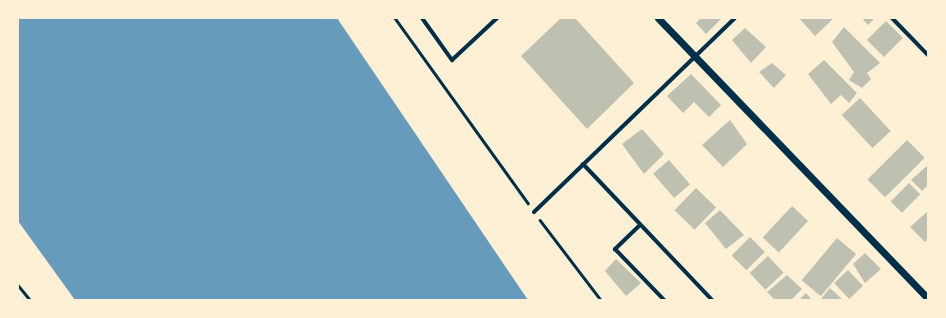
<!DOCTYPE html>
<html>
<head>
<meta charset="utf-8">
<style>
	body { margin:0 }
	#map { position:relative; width:946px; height:318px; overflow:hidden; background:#fdf0d5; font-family:Cabin,sans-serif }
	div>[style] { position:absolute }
	.water>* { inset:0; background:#669bbc }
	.building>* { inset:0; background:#bec0b2; transform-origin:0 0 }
	.path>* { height:2.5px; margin:-1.25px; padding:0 1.25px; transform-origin:1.25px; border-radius:1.25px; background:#003049 }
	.minor>* { height:4px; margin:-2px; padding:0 2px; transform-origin:2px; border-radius:2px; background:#003049 }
	.tertiary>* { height:7px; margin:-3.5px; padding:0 3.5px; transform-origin:3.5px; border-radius:3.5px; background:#003049 }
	span { translate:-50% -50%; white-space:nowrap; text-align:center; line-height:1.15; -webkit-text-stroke:4px #fdf0d5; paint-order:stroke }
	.frame { position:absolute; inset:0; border:19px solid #fdf0d5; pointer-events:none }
</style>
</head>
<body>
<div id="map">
	<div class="water">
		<i style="clip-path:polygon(18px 18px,337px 18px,528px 300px,75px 300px,18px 221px)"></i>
	</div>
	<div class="building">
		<i style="clip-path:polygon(561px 18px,575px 18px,634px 83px,587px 129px,521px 56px)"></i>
		<i style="clip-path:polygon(701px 18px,722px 18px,706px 34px,696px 23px)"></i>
		<i style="clip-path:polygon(799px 18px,834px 18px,815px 36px)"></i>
		<i style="clip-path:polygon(862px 18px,875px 18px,868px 25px)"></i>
		<i style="left:886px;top:21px;width:24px;height:27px;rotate:45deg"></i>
		<i style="clip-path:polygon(844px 27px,880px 63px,867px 73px,871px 79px,862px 88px,849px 80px,854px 72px,832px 42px)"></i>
		<i style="clip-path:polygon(745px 28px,766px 47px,751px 63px,732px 40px)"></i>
		<i style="clip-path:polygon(824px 60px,857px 93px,849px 103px,841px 95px,831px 104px,808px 74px)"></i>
		<i style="clip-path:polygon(772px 63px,786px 75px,774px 88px,759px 72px)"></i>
		<i style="clip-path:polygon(691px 74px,721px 105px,709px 117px,694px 102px,683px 113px,667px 96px)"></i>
		<i style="left:860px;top:98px;width:45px;height:25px;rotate:47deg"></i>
		<i style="clip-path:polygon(730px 120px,747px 144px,723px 167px,702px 145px)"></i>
		<i style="clip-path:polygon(642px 129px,664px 154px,644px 174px,622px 144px)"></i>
		<i style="left:907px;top:140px;width:25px;height:56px;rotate:45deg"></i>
		<i style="left:669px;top:160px;width:32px;height:21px;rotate:49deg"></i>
		<i style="clip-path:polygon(928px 165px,928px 185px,922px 191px,911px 180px)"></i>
		<i style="left:909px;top:183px;width:16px;height:26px;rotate:45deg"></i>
		<i style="left:696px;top:188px;width:28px;height:31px;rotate:44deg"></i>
		<i style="left:792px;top:206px;width:22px;height:43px;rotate:43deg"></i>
		<i style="clip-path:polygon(720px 210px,744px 235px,726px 249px,705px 223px)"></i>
		<i style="clip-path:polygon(928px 211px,928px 239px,925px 242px,910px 227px)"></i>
		<i style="left:750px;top:237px;width:21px;height:26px;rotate:45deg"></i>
		<i style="left:837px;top:238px;width:25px;height:55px;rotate:40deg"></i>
		<i style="clip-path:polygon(865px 253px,881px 269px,865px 283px,853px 264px)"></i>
		<i style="left:768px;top:256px;width:23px;height:25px;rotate:47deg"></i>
		<i style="clip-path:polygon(616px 259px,641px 283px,626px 296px,605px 271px)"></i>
		<i style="left:848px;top:270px;width:22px;height:19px;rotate:47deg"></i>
		<i style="clip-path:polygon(787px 275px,802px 289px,791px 300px,775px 300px,767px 292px)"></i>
		<i style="clip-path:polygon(830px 288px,843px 300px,820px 300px)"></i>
		<i style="clip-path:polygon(806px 293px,812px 300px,799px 300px)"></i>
	</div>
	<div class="path">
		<i style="left:395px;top:18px;width:228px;rotate:54.3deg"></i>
		<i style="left:540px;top:220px;width:101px;rotate:52.7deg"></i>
		<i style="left:18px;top:285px;width:19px;rotate:51deg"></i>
	</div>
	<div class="minor">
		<i style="left:422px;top:18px;width:52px;rotate:54.5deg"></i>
		<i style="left:452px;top:60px;width:62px;rotate:-43deg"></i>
		<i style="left:892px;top:18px;width:52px;rotate:45.8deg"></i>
		<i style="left:583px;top:164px;width:187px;rotate:46.5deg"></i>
		<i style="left:534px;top:212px;width:279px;rotate:-44deg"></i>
		<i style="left:640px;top:225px;width:35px;rotate:136deg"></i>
		<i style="left:615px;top:249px;width:71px;rotate:46.1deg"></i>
	</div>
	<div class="tertiary">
		<i style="left:658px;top:18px;width:390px;rotate:46.1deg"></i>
	</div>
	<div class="frame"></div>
</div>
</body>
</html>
